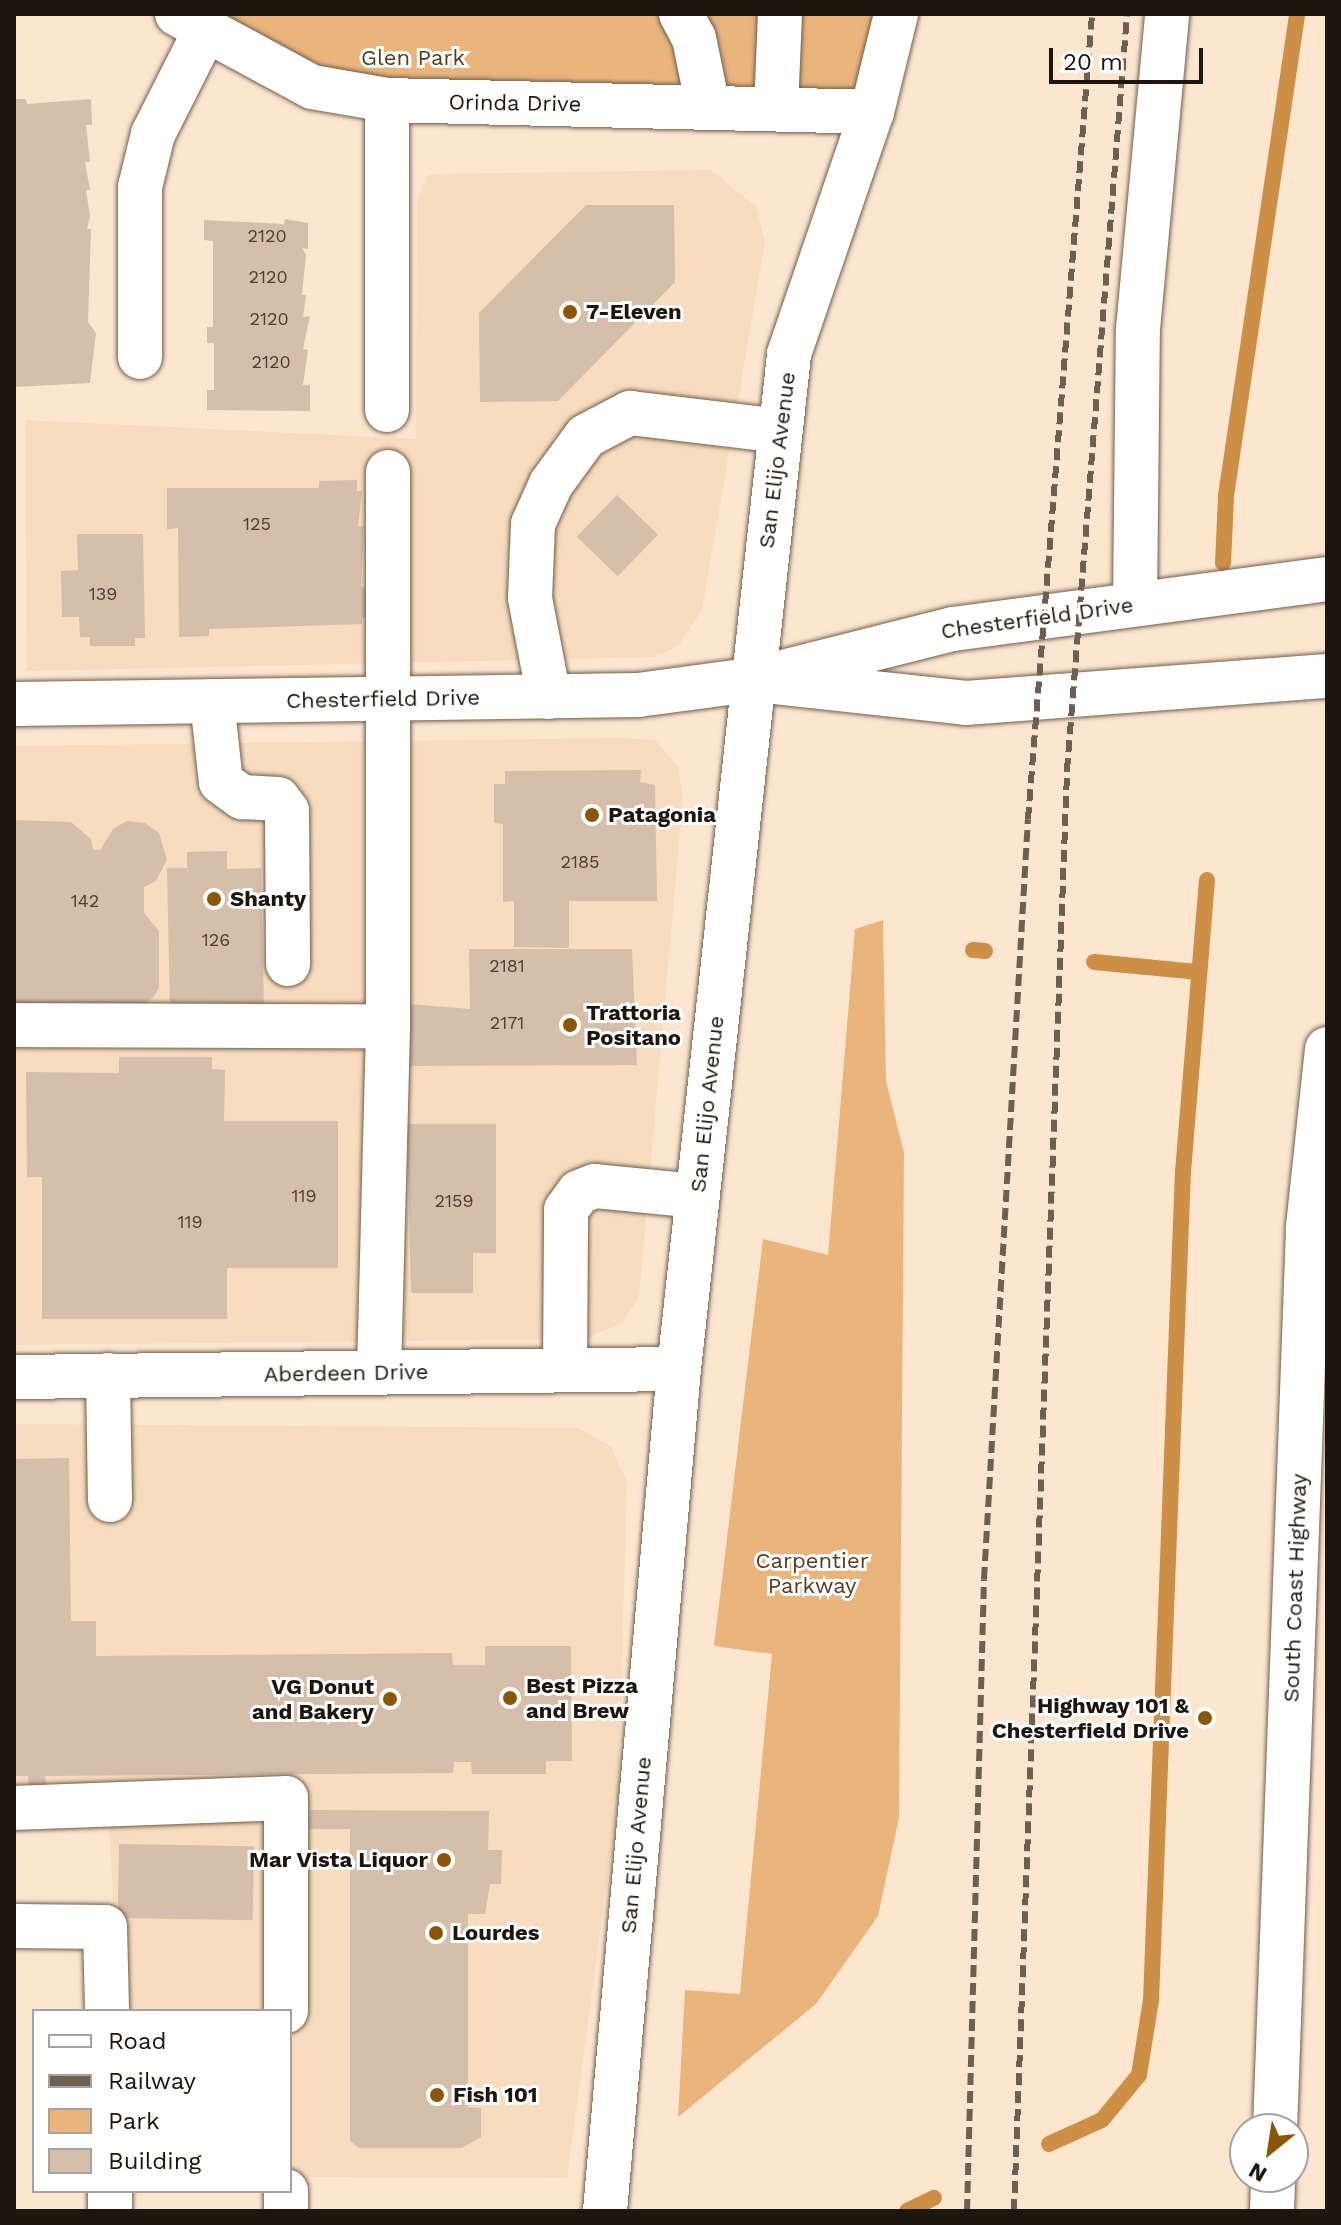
<!DOCTYPE html>
<html>
<head>
<meta charset="utf-8">
<style>
	body { margin:0 }
	#map { position:relative; width:1341px; height:2225px; overflow:hidden; background:#fce6d0; font-family:"Work Sans",sans-serif }
	div>[style] { position:absolute }
	.built>* { inset:0; background:#f7dcbf }
	.green>* { inset:0; background:#eab57c }
	.stream>* { height:16px; margin:-8px; padding:0 8px; transform-origin:8px; border-radius:8px; background:#cd8f46 }
	.building>* { inset:0; background:#d5bfaa; transform-origin:0 0 }
	.roads { filter:drop-shadow(0 0 2px #715e4b) drop-shadow(0 0 2px #715e4b) }
	.minor>* { height:44px; margin:-22px; padding:0 22px; transform-origin:22px; border-radius:22px; background:#fff }
	.major>* { height:44px; margin:-22px; padding:0 22px; transform-origin:22px; border-radius:22px; background:#fff }
	.rail>* { height:6px; margin-top:-3px; transform-origin:0; background:repeating-linear-gradient(90deg,#6d6053 0 12px,transparent 0 18px) }
	.dots>* { width:22px; height:22px; translate:-50% -50%; box-sizing:border-box; border:4px solid #fff; border-radius:50% }
	span { translate:-50% -50%; white-space:nowrap; text-align:center; line-height:1.15; -webkit-text-stroke:6px #fff; paint-order:stroke }
	.number-label { font-size:18px; color:#4b4035 }
	.number-label span { -webkit-text-stroke-width:0 }
	.park-label { font-size:22px; color:#573c1e }
	.street-label { font-size:22px; color:#1d160e }
	.poi-label { font-size:22px; color:#1d160e; font-weight:700 }
	.left { translate:0 -50%; text-align:left }
	.right { translate:-100% -50%; text-align:right }
	.frame { position:absolute; inset:0; border:16px solid #1d160e; pointer-events:none }
	.legend { position:absolute; left:32px; top:2009px; width:260px; height:184px; box-sizing:border-box; background:#fff; border:2px solid #a5a29f; margin:0; padding:10px 14px; list-style:none; font-size:24px; color:#1d160e }
	.legend li { display:flex; align-items:center; gap:16px; height:40px }
	.legend b { width:40px; border:2px solid #a5a29f }
	.north { position:absolute; left:1229px; top:2113px; width:80px; height:80px; box-sizing:border-box; background:#fff; border:2px solid #a5a29f; border-radius:50%; rotate:210deg; font-size:22px; font-weight:700; line-height:32px; text-align:center; color:#1d160e }
	.north::after { content:''; display:block; margin:auto; width:28px; height:36px; background:#8c5607; clip-path:polygon(50% 0,100% 100%,50% 72%,0 100%) }
	.scale { position:absolute; left:1049px; top:48px; width:154px; height:36px; box-sizing:border-box; border:4px solid #1d160e; border-top:0; padding-left:10px; font-size:24px; line-height:28px; white-space:nowrap; color:#1d160e; -webkit-text-stroke:6px #fff; paint-order:stroke }
</style>
</head>
<body>
<div id="map">
	<div class="built">
		<i style="clip-path:polygon(710px 170px,756px 206px,765px 242px,702px 610px,678px 646px,655px 657px,27px 671px,25px 420px,416px 439px,417px 198px,429px 174px)"></i>
		<i style="clip-path:polygon(620px 738px,655px 740px,678px 767px,683px 796px,639px 1297px,622px 1323px,584px 1339px,14px 1345px,14px 746px)"></i>
		<i style="clip-path:polygon(14px 1424px,579px 1428px,611px 1447px,627px 1481px,618px 1799px,567px 2178px,290px 2177px,290px 2011px,119px 2011px,108px 1802px,14px 1803px)"></i>
	</div>
	<div class="green">
		<i style="clip-path:polygon(176px 14px,911px 14px,892px 95px,392px 104px)"></i>
		<i style="clip-path:polygon(883px 920px,886px 1081px,904px 1153px,899px 1818px,878px 1916px,816px 2004px,678px 2117px,685px 1990px,740px 1994px,772px 1654px,714px 1646px,763px 1239px,828px 1255px,855px 929px)"></i>
	</div>
	<div class="stream">
		<i style="left:1223px;top:563px;width:67px;rotate:-87.4deg"></i>
		<i style="left:1226px;top:496px;width:487px;rotate:-81.6deg"></i>
		<i style="left:973px;top:950px;width:12px;rotate:5deg"></i>
		<i style="left:1094px;top:962px;width:103px;rotate:5.5deg"></i>
		<i style="left:1049px;top:2144px;width:58px;rotate:-24.4deg"></i>
		<i style="left:1102px;top:2120px;width:58px;rotate:-50.6deg"></i>
		<i style="left:1139px;top:2075px;width:76px;rotate:-80.9deg"></i>
		<i style="left:1151px;top:2000px;width:829px;rotate:-87.79deg"></i>
		<i style="left:1183px;top:1172px;width:293px;rotate:-85.3deg"></i>
		<i style="left:907px;top:2211px;width:30px;rotate:-26deg"></i>
	</div>
	<div class="building">
		<i style="clip-path:polygon(14px 99px,26px 99px,27px 104px,91px 99px,92px 125px,86px 125px,90px 162px,85px 162px,90px 190px,86px 190px,90px 216px,87px 229px,91px 229px,88px 322px,96px 333px,90px 383px,14px 387px)"></i>
		<i style="clip-path:polygon(586px 205px,674px 205px,675px 282px,558px 401px,480px 402px,479px 313px)"></i>
		<i style="clip-path:polygon(285px 219px,308px 223px,308px 249px,302px 248px,306px 255px,302px 295px,306px 295px,303px 317px,310px 316px,303px 349px,308px 350px,303px 385px,310px 385px,310px 411px,207px 410px,207px 390px,214px 390px,214px 343px,207px 343px,207px 327px,213px 327px,213px 241px,204px 240px,204px 220px,284px 224px)"></i>
		<i style="clip-path:polygon(357px 480px,357px 491px,362px 491px,358px 526px,364px 526px,361px 586px,367px 589px,368px 618px,362px 618px,362px 624px,209px 629px,209px 636px,179px 637px,178px 528px,167px 529px,167px 488px,319px 488px,319px 481px)"></i>
		<i style="left:617px;top:495px;width:57px;height:58px;rotate:44deg"></i>
		<i style="clip-path:polygon(77px 534px,143px 534px,145px 638px,135px 638px,135px 646px,90px 646px,90px 637px,80px 637px,79px 617px,62px 617px,61px 571px,78px 570px)"></i>
		<i style="clip-path:polygon(641px 770px,640px 782px,655px 785px,657px 901px,569px 901px,569px 948px,514px 947px,514px 901px,503px 902px,503px 824px,494px 823px,494px 784px,505px 784px,505px 771px)"></i>
		<i style="clip-path:polygon(14px 820px,71px 822px,91px 839px,93px 850px,100px 850px,113px 829px,127px 821px,145px 823px,159px 833px,167px 860px,156px 881px,144px 887px,144px 913px,159px 931px,159px 987px,153px 998px,144px 1004px,14px 1005px)"></i>
		<i style="clip-path:polygon(227px 851px,227px 869px,261px 868px,264px 1011px,170px 1011px,167px 868px,187px 868px,187px 852px)"></i>
		<i style="clip-path:polygon(469px 949px,632px 949px,637px 1065px,409px 1066px,408px 1004px,470px 1009px)"></i>
		<i style="clip-path:polygon(119px 1057px,212px 1057px,212px 1069px,225px 1070px,224px 1121px,338px 1121px,338px 1268px,227px 1268px,227px 1319px,42px 1319px,42px 1177px,27px 1177px,26px 1072px,119px 1073px)"></i>
		<i style="clip-path:polygon(407px 1124px,496px 1124px,496px 1253px,473px 1253px,473px 1293px,411px 1293px)"></i>
		<i style="clip-path:polygon(69px 1458px,71px 1621px,96px 1621px,96px 1656px,452px 1653px,453px 1665px,485px 1665px,485px 1646px,571px 1646px,572px 1761px,546px 1761px,546px 1774px,472px 1774px,471px 1762px,454px 1762px,453px 1773px,45px 1776px,46px 1785px,29px 1786px,28px 1776px,14px 1776px,14px 1459px)"></i>
		<i style="clip-path:polygon(310px 1810px,489px 1811px,488px 1850px,502px 1850px,501px 1884px,490px 1884px,485px 1914px,468px 1914px,468px 2107px,481px 2108px,481px 2137px,462px 2148px,359px 2148px,350px 2141px,350px 1829px,309px 1829px)"></i>
		<i style="left:119px;top:1844px;width:135px;height:74px;rotate:1deg"></i>
	</div>
	<div class="roads">
		<div class="minor">
			<i style="left:177px;top:14px;width:153px;rotate:28.4deg"></i>
			<i style="left:312px;top:87px;width:76px;rotate:9.8deg"></i>
			<i style="left:387px;top:100px;width:485px;rotate:1.4deg"></i>
			<i style="left:681px;top:14px;width:27px;rotate:62deg"></i>
			<i style="left:694px;top:38px;width:70px;rotate:78.5deg"></i>
			<i style="left:387px;top:100px;width:310px;rotate:90deg"></i>
			<i style="left:776px;top:109px;width:95px;rotate:-87.6deg"></i>
			<i style="left:140px;top:357px;width:170px;rotate:-90deg"></i>
			<i style="left:140px;top:187px;width:55px;rotate:-76.2deg"></i>
			<i style="left:153px;top:134px;width:113px;rotate:-63.2deg"></i>
			<i style="left:1135px;top:604px;width:275px;rotate:-89.4deg"></i>
			<i style="left:1138px;top:329px;width:316px;rotate:-84.7deg"></i>
			<i style="left:549px;top:697px;width:101px;rotate:-100.9deg"></i>
			<i style="left:530px;top:598px;width:74px;rotate:-87.7deg"></i>
			<i style="left:533px;top:524px;width:44px;rotate:-65.8deg"></i>
			<i style="left:551px;top:484px;width:59px;rotate:-53.9deg"></i>
			<i style="left:586px;top:436px;width:50px;rotate:-27.6deg"></i>
			<i style="left:630px;top:413px;width:151px;rotate:6.8deg"></i>
			<i style="left:212px;top:701px;width:81px;rotate:83.7deg"></i>
			<i style="left:221px;top:782px;width:26px;rotate:36deg"></i>
			<i style="left:242px;top:797px;width:36px;rotate:3deg"></i>
			<i style="left:278px;top:799px;width:15px;rotate:53deg"></i>
			<i style="left:287px;top:811px;width:153px;rotate:89.6deg"></i>
			<i style="left:14px;top:704px;width:624px;rotate:-0.83deg"></i>
			<i style="left:638px;top:695px;width:114px;rotate:-7.6deg"></i>
			<i style="left:14px;top:1025px;width:374px;rotate:0.2deg"></i>
			<i style="left:565px;top:1370px;width:160px;rotate:-89.6deg"></i>
			<i style="left:566px;top:1210px;width:22px;rotate:-54deg"></i>
			<i style="left:579px;top:1192px;width:17px;rotate:-21deg"></i>
			<i style="left:595px;top:1186px;width:102px;rotate:5.6deg"></i>
			<i style="left:379px;top:1373px;width:347px;rotate:-88.5deg"></i>
			<i style="left:388px;top:1026px;width:554px;rotate:-90deg"></i>
			<i style="left:108px;top:1375px;width:125px;rotate:89.1deg"></i>
			<i style="left:14px;top:1377px;width:665px;rotate:-0.69deg"></i>
			<i style="left:14px;top:1808px;width:272px;rotate:-2.1deg"></i>
			<i style="left:286px;top:1798px;width:213px;rotate:90deg"></i>
			<i style="left:14px;top:1926px;width:91px;rotate:0.6deg"></i>
			<i style="left:105px;top:1927px;width:84px;rotate:88.6deg"></i>
			<i style="left:110px;top:2191px;width:20px;rotate:90deg"></i>
			<i style="left:286px;top:2211px;width:20px;rotate:-90deg"></i>
		</div>
		<div class="major">
			<i style="left:751px;top:680px;width:208px;rotate:-14.2deg"></i>
			<i style="left:953px;top:629px;width:377px;rotate:-7.6deg"></i>
			<i style="left:773px;top:682px;width:194px;rotate:6.2deg"></i>
			<i style="left:966px;top:703px;width:362px;rotate:-4.3deg"></i>
			<i style="left:1275px;top:2129px;width:903px;rotate:-87.9deg"></i>
			<i style="left:1308px;top:1227px;width:179px;rotate:-83.9deg"></i>
			<i style="left:605px;top:2211px;width:845px;rotate:-84.98deg"></i>
			<i style="left:679px;top:1369px;width:1021px;rotate:-83.81deg"></i>
			<i style="left:789px;top:354px;width:256px;rotate:-71.1deg"></i>
			<i style="left:872px;top:112px;width:101px;rotate:-76.2deg"></i>
			<i style="left:1272px;top:2211px;width:34px;rotate:-88deg"></i>
		</div>
	</div>
	<div class="rail">
		<i style="left:967px;top:2211px;width:632px;rotate:-88.46deg"></i>
		<i style="left:984px;top:1579px;width:761px;rotate:-86.69deg"></i>
		<i style="left:1028px;top:819px;width:808px;rotate:-85.45deg"></i>
		<i style="left:1014px;top:2211px;width:1442px;rotate:-87.89deg"></i>
		<i style="left:1067px;top:770px;width:758px;rotate:-85.46deg"></i>
	</div>
	<div class="dots">
		<i style="left:570px;top:312px;background:#8c5607"></i>
		<i style="left:592px;top:815px;background:#8c5607"></i>
		<i style="left:214px;top:899px;background:#8c5607"></i>
		<i style="left:570px;top:1025px;background:#8c5607"></i>
		<i style="left:510px;top:1698px;background:#8c5607"></i>
		<i style="left:390px;top:1699px;background:#8c5607"></i>
		<i style="left:1205px;top:1718px;background:#8c5607"></i>
		<i style="left:444px;top:1860px;background:#8c5607"></i>
		<i style="left:436px;top:1933px;background:#8c5607"></i>
		<i style="left:437px;top:2095px;background:#8c5607"></i>
	</div>
	<div class="number-label">
		<span style="left:267px;top:236px">2120</span>
		<span style="left:268px;top:277px">2120</span>
		<span style="left:269px;top:319px">2120</span>
		<span style="left:271px;top:362px">2120</span>
		<span style="left:257px;top:524px">125</span>
		<span style="left:103px;top:594px">139</span>
		<span style="left:580px;top:862px">2185</span>
		<span style="left:85px;top:901px">142</span>
		<span style="left:216px;top:940px">126</span>
		<span style="left:507px;top:966px">2181</span>
		<span style="left:507px;top:1023px">2171</span>
		<span style="left:304px;top:1196px">119</span>
		<span style="left:454px;top:1201px">2159</span>
		<span style="left:190px;top:1222px">119</span>
	</div>
	<div class="park-label">
		<span style="left:413px;top:58px">Glen Park</span>
		<span style="left:812px;top:1573px">Carpentier<br>Parkway</span>
	</div>
	<div class="street-label">
		<span style="left:515px;top:103px;rotate:1deg">Orinda Drive</span>
		<span style="left:777px;top:460px;rotate:-83deg">San Elijo Avenue</span>
		<span style="left:1037px;top:618px;rotate:-8deg">Chesterfield Drive</span>
		<span style="left:383px;top:699px;rotate:-1deg">Chesterfield Drive</span>
		<span style="left:707px;top:1104px;rotate:-84deg">San Elijo Avenue</span>
		<span style="left:346px;top:1373px;rotate:-1deg">Aberdeen Drive</span>
		<span style="left:1295px;top:1588px;rotate:-88deg">South Coast Highway</span>
		<span style="left:636px;top:1845px;rotate:-85deg">San Elijo Avenue</span>
	</div>
	<div class="poi-label">
		<span class="left" style="left:586px;top:312px">7-Eleven</span>
		<span class="left" style="left:608px;top:815px">Patagonia</span>
		<span class="left" style="left:230px;top:899px">Shanty</span>
		<span class="left" style="left:586px;top:1025px">Trattoria<br>Positano</span>
		<span class="left" style="left:526px;top:1698px">Best Pizza<br>and Brew</span>
		<span class="right" style="left:374px;top:1699px">VG Donut<br>and Bakery</span>
		<span class="right" style="left:1189px;top:1718px">Highway 101 &amp;<br>Chesterfield Drive</span>
		<span class="right" style="left:428px;top:1860px">Mar Vista Liquor</span>
		<span class="left" style="left:452px;top:1933px">Lourdes</span>
		<span class="left" style="left:453px;top:2095px">Fish 101</span>
	</div>
	<div class="frame"></div>
	<ul class="legend">
	<li><b style="height:10px;background:#fff"></b>Road</li>
	<li><b style="height:10px;background:#6d6053"></b>Railway</li>
	<li><b style="height:22px;background:#eab57c"></b>Park</li>
	<li><b style="height:22px;background:#d5bfaa"></b>Building</li>
	</ul>
	<div class="north">N</div>
	<div class="scale">20 m</div>
</div>
</body>
</html>
